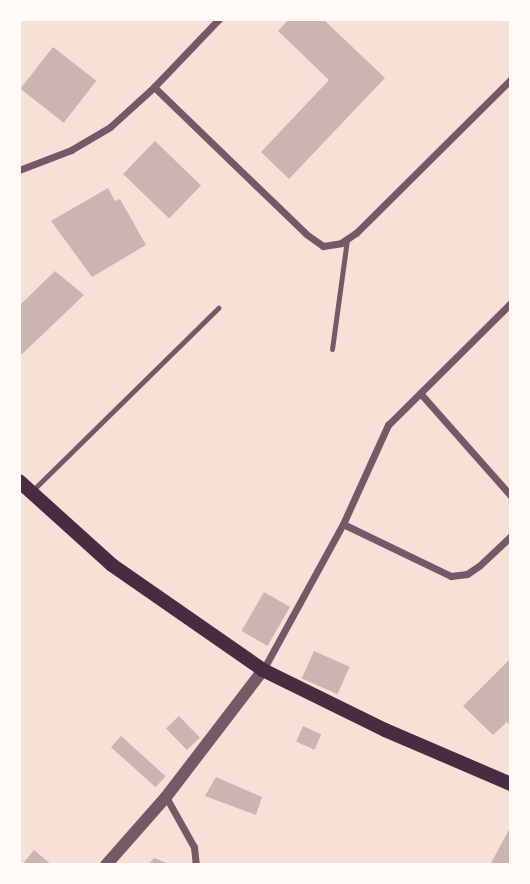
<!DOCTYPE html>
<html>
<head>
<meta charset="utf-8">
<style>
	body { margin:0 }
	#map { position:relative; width:530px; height:884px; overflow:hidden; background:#f7e1d7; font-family:"Open Sans",sans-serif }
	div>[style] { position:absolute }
	.building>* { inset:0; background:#ccb4b1; transform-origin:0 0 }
	.service>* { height:5px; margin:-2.5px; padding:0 2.5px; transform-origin:2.5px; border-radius:2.5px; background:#755966 }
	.minor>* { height:7px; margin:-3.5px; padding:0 3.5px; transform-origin:3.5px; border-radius:3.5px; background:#755966 }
	.tertiary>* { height:12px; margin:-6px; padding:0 6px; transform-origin:6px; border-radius:6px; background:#755966 }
	.secondary>* { height:14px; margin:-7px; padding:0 7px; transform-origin:7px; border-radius:7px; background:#4a2c40 }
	span { translate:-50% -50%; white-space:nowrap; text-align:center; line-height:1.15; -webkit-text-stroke:7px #fffaf5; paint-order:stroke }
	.frame { position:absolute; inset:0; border:21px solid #fffaf5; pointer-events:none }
</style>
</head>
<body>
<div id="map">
	<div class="building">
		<i style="clip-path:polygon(289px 19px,323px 19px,385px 78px,289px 179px,261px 152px,329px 80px,278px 31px)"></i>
		<i style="left:53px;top:47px;width:55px;height:53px;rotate:38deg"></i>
		<i style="left:155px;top:141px;width:64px;height:46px;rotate:44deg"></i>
		<i style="clip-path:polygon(108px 188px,115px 201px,120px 199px,146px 245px,92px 277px,51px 221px)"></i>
		<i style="clip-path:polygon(55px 271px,84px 295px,19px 357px,19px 306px)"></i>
		<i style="left:264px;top:592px;width:30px;height:45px;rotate:30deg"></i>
		<i style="left:314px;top:651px;width:39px;height:30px;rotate:24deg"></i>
		<i style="clip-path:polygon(511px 658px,511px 726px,507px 722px,493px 735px,463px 706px)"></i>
		<i style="left:179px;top:716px;width:30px;height:18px;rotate:46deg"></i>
		<i style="left:303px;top:726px;width:20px;height:17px;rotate:24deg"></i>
		<i style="left:121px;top:736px;width:60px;height:15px;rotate:42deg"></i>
		<i style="clip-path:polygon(216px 777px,262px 797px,256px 815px,205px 796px)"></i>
		<i style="clip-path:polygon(511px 826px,511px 865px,490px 865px)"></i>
		<i style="clip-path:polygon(34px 850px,52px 865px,28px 865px,24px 862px)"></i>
		<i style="clip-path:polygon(154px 858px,172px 865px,148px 865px)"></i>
	</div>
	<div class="service">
		<i style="left:332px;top:349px;width:111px;rotate:-82.2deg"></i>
		<i style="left:33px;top:490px;width:260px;rotate:-44.5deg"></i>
	</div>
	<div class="minor">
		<i style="left:154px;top:87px;width:211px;rotate:44deg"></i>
		<i style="left:306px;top:234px;width:21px;rotate:35deg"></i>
		<i style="left:323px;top:246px;width:18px;rotate:-9deg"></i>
		<i style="left:341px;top:243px;width:18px;rotate:-34deg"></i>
		<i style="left:356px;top:233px;width:218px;rotate:-44.8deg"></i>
		<i style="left:19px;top:170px;width:56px;rotate:-21deg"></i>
		<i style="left:71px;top:150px;width:45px;rotate:-30.5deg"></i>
		<i style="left:110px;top:127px;width:59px;rotate:-42.3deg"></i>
		<i style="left:154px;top:87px;width:94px;rotate:-46.3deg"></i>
		<i style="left:420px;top:393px;width:137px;rotate:48.5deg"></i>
		<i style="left:343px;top:524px;width:120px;rotate:25.7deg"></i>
		<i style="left:451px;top:576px;width:16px;rotate:-7deg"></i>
		<i style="left:467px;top:574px;width:14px;rotate:-34deg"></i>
		<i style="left:479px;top:566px;width:44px;rotate:-43.2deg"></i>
		<i style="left:263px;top:670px;width:166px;rotate:-61.3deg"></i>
		<i style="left:343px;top:524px;width:109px;rotate:-65.6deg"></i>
		<i style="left:388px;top:425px;width:173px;rotate:-44.8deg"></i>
		<i style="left:166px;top:797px;width:57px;rotate:60.8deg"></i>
		<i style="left:194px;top:847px;width:18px;rotate:84deg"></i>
	</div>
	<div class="tertiary">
		<i style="left:106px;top:865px;width:91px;rotate:-48.6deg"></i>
		<i style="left:166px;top:797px;width:160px;rotate:-52.6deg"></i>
	</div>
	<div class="secondary">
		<i style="left:19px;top:481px;width:125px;rotate:42.1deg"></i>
		<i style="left:112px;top:565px;width:184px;rotate:34.8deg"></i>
		<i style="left:263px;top:670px;width:136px;rotate:26.2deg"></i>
		<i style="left:385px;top:730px;width:137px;rotate:23.2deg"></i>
	</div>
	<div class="frame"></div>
</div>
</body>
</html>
